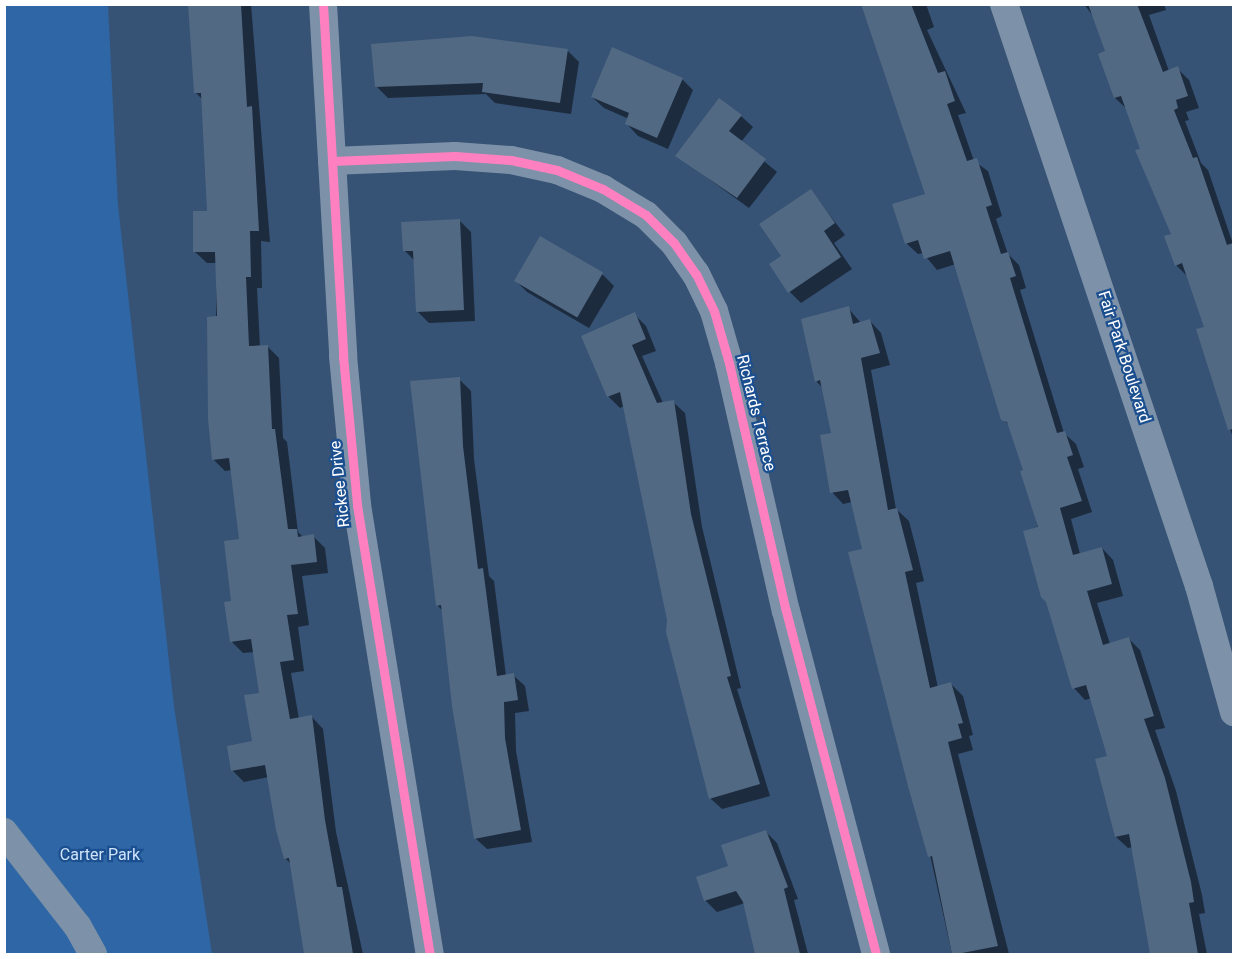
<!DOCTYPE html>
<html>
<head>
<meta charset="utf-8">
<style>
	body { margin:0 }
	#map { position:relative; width:1238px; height:959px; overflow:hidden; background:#365274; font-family:Roboto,sans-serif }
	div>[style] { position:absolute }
	.green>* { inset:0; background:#2f66a5 }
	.shadow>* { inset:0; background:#0007 }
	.building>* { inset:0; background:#526984; transform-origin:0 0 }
	.minor>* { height:28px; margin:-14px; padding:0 14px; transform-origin:14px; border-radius:14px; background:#7d92a8 }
	.cycleway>* { height:9px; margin:-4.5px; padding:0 4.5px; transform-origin:4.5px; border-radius:4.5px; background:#ff80c0 }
	span { translate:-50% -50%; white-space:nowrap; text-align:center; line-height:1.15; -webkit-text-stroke:4.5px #1b4f8f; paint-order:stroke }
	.street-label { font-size:16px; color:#fff }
	.park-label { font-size:16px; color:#cfe3fa }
	.frame { position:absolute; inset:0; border:6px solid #fff; pointer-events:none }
</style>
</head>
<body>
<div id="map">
	<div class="green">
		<i style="clip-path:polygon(5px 5px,108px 5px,118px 205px,174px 706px,212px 954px,5px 954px)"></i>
	</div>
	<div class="shadow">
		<i style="clip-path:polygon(190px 4px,251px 4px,270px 242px,261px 241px,262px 288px,257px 288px,260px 347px,268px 347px,279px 358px,283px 438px,287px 442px,298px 532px,303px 537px,313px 536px,325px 548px,328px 573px,302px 576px,309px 625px,298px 627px,304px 671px,291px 673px,299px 719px,312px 717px,323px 729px,336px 832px,363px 954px,308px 954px,292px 865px,285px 858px,269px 777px,244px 782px,232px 770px,254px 743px,260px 694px,254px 652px,243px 653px,232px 642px,240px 541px,232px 470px,225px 471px,213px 459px,217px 263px,207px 263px,195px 252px,209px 212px,203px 100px,195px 92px)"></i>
		<i style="clip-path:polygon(864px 4px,926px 4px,934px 27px,927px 30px,966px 113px,958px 115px,974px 161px,988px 171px,1002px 216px,996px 219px,1008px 254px,1019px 265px,1026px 288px,1020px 290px,1064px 433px,1076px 444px,1084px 467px,1078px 469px,1092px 512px,1071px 519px,1080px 554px,1102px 548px,1113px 560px,1123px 596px,1097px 603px,1110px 644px,1129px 639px,1140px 650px,1165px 728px,1155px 730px,1176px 791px,1202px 895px,1205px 913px,1199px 914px,1207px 954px,1151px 954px,1133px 847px,1128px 848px,1116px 837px,1109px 757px,1092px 698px,1085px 700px,1074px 688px,1025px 471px,1010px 426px,1003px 419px,956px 264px,937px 270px,923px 253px,918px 254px,906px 243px,927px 195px)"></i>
		<i style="clip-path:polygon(1084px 4px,1164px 4px,1166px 10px,1149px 15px,1169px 71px,1177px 68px,1189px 80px,1199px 108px,1186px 112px,1189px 120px,1185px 121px,1201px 163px,1208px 170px,1234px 247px,1234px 441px,1198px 330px,1206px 328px,1187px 276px,1176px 265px,1173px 234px,1128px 110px,1115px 98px,1100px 55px,1107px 52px,1093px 16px)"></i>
		<i style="clip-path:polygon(567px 50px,579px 62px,571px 114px,495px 103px,486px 94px,388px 98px,376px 86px)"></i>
		<i style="clip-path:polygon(682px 79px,693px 90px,668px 149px,638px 136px,627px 124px,629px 119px,604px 108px,592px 97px)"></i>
		<i style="clip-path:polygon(741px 116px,753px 127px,741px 142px,777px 172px,749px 208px,677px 156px)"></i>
		<i style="clip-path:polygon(811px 191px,845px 235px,834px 243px,852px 269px,801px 303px,790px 292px,783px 256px)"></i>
		<i style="clip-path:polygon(459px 220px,471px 232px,475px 321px,429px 323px,417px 311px,415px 261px,404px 250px)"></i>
		<i style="clip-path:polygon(602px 274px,614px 286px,589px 328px,527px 292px,515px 280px)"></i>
		<i style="clip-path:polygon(848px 308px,861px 323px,870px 321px,881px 333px,890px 365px,871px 370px,896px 509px,909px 521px,917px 552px,924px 581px,916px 583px,938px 688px,951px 684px,963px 696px,973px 735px,969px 736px,973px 750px,958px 754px,1009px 954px,952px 954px,852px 502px,843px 504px,832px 492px,832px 434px,823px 388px,816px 381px)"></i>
		<i style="clip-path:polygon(634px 314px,646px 326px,656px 351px,642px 356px,663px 403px,673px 402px,685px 413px,702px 527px,741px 688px,737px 689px,770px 796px,722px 809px,710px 798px,624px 406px,620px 408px,608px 396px)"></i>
		<i style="clip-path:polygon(459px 379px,471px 391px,474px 459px,489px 576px,494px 581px,506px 676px,513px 675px,525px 686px,529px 711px,515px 713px,516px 751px,532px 842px,487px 849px,475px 838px,443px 611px,437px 605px)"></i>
		<i style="clip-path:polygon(766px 832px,777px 843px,798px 899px,794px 900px,808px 954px,758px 954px,745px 903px,717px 912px,705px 900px,729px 867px)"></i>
	</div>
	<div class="building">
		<i style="clip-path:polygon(188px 4px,241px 4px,247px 107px,252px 106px,259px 231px,250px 231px,251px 277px,246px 277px,249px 346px,268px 345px,272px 429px,275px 429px,288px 529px,297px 529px,298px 537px,314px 534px,317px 562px,291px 565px,298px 614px,287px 615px,294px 660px,280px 662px,290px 719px,312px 715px,325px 820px,337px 887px,342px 887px,353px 954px,304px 954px,289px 858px,284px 859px,276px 830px,265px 765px,231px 771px,227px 746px,252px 741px,244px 695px,259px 693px,251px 639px,230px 642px,224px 602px,231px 601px,224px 541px,239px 539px,229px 458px,212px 460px,208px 419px,207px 317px,217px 316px,215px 252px,193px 252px,193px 211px,207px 211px,201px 93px,194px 93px)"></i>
		<i style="clip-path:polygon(861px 4px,911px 4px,938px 73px,945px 71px,955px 101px,947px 104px,967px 161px,977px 158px,992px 205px,986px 207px,1001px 254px,1008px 252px,1016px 276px,1010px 278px,1057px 433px,1065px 431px,1073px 455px,1067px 457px,1082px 501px,1060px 508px,1073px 555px,1102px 547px,1112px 584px,1087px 591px,1103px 645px,1129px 637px,1154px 716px,1144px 719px,1165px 778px,1191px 882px,1194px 902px,1189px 903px,1198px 954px,1150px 954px,1129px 834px,1115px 837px,1095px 759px,1107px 756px,1086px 685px,1072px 689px,1046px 602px,1041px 597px,1023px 531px,1038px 527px,1020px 471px,1023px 470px,1007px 422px,1001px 420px,950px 251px,924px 259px,918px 240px,905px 244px,892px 204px,925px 194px)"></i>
		<i style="clip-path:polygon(1088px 4px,1137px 4px,1163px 72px,1178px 66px,1188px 96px,1176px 100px,1178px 108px,1174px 110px,1193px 158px,1197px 157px,1227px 245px,1233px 243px,1233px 429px,1228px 430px,1196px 329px,1204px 327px,1182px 263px,1175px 266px,1164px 236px,1171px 234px,1135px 150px,1140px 149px,1121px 96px,1114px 98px,1098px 54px,1105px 51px)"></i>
		<i style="clip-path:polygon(472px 36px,568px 49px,560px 103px,482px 92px,483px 83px,375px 87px,371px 44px)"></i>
		<i style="clip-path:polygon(612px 47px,683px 78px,657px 138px,625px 124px,629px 113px,591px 97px)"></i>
		<i style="clip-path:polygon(719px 98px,742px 115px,729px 131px,766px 159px,737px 198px,675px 156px)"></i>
		<i style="clip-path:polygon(811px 189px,835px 223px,824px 231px,841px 257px,788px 293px,769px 264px,781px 256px,759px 224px)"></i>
		<i style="clip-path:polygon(460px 219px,464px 310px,416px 312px,413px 251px,403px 251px,401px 222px)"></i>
		<i style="left:540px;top:236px;width:73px;height:52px;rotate:30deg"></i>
		<i style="clip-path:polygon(849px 306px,853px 324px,870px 319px,880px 353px,861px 358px,888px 510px,897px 508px,913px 570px,905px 572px,930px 688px,951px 682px,963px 723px,958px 724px,962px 738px,948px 742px,998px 946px,957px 954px,952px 954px,932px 856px,928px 857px,908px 786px,848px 552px,862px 549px,848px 490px,830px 493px,820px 435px,831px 433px,820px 380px,815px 382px,801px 319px)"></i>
		<i style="clip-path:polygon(635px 312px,646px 339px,632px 345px,657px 403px,674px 400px,691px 514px,731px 676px,727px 677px,760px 784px,709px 799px,666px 632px,667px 620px,620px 392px,607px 397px,581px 336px)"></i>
		<i style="clip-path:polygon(460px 377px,463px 446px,478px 569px,483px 568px,497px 676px,514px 673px,518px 700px,504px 702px,505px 738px,521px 830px,474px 839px,452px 706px,441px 605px,436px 606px,410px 381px)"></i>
		<i style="clip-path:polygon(766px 830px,788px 887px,784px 889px,800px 954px,755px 954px,743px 902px,736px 891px,704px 901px,696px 877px,728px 866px,721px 845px)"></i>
	</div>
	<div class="minor">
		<i style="left:323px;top:4px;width:353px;rotate:86.7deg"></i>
		<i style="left:343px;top:356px;width:150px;rotate:84.6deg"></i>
		<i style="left:357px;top:505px;width:455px;rotate:80.8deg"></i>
		<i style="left:1004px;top:4px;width:614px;rotate:71.48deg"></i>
		<i style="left:1199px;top:586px;width:131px;rotate:74.5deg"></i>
		<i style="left:332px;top:161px;width:123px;rotate:-2.3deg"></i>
		<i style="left:455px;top:156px;width:56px;rotate:4.1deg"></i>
		<i style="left:511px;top:160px;width:47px;rotate:12.3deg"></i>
		<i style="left:557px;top:170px;width:50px;rotate:22.4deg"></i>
		<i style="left:603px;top:189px;width:50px;rotate:31.2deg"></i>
		<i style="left:646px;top:215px;width:40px;rotate:45deg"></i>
		<i style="left:674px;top:243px;width:38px;rotate:55deg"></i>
		<i style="left:696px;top:274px;width:41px;rotate:64.1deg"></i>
		<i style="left:714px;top:311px;width:54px;rotate:73.9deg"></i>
		<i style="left:729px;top:363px;width:254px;rotate:77.1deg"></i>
		<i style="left:786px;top:611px;width:355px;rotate:75.3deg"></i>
		<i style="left:4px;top:832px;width:120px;rotate:52.1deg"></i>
		<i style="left:78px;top:927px;width:31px;rotate:61deg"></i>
	</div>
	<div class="cycleway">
		<i style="left:323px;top:4px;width:353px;rotate:86.7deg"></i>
		<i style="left:343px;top:356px;width:150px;rotate:84.6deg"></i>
		<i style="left:357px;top:505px;width:455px;rotate:80.8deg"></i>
		<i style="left:332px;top:161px;width:123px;rotate:-2.3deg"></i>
		<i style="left:455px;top:156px;width:56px;rotate:4.1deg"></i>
		<i style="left:511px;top:160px;width:47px;rotate:12.3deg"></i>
		<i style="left:557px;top:170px;width:50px;rotate:22.4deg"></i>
		<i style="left:603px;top:189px;width:50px;rotate:31.2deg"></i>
		<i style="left:646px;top:215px;width:40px;rotate:45deg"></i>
		<i style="left:674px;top:243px;width:38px;rotate:55deg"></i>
		<i style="left:696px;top:274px;width:41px;rotate:64.1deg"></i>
		<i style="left:714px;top:311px;width:54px;rotate:73.9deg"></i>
		<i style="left:729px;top:363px;width:254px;rotate:77.1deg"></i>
		<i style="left:786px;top:611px;width:355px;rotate:75.3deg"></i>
	</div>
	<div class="street-label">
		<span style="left:1124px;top:357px;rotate:72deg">Fair Park Boulevard</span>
		<span style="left:756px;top:413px;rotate:76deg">Richards Terrace</span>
		<span style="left:340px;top:484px;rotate:-96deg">Rickee Drive</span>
	</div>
	<div class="park-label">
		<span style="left:100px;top:855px">Carter Park</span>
	</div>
	<div class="frame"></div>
</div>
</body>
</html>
